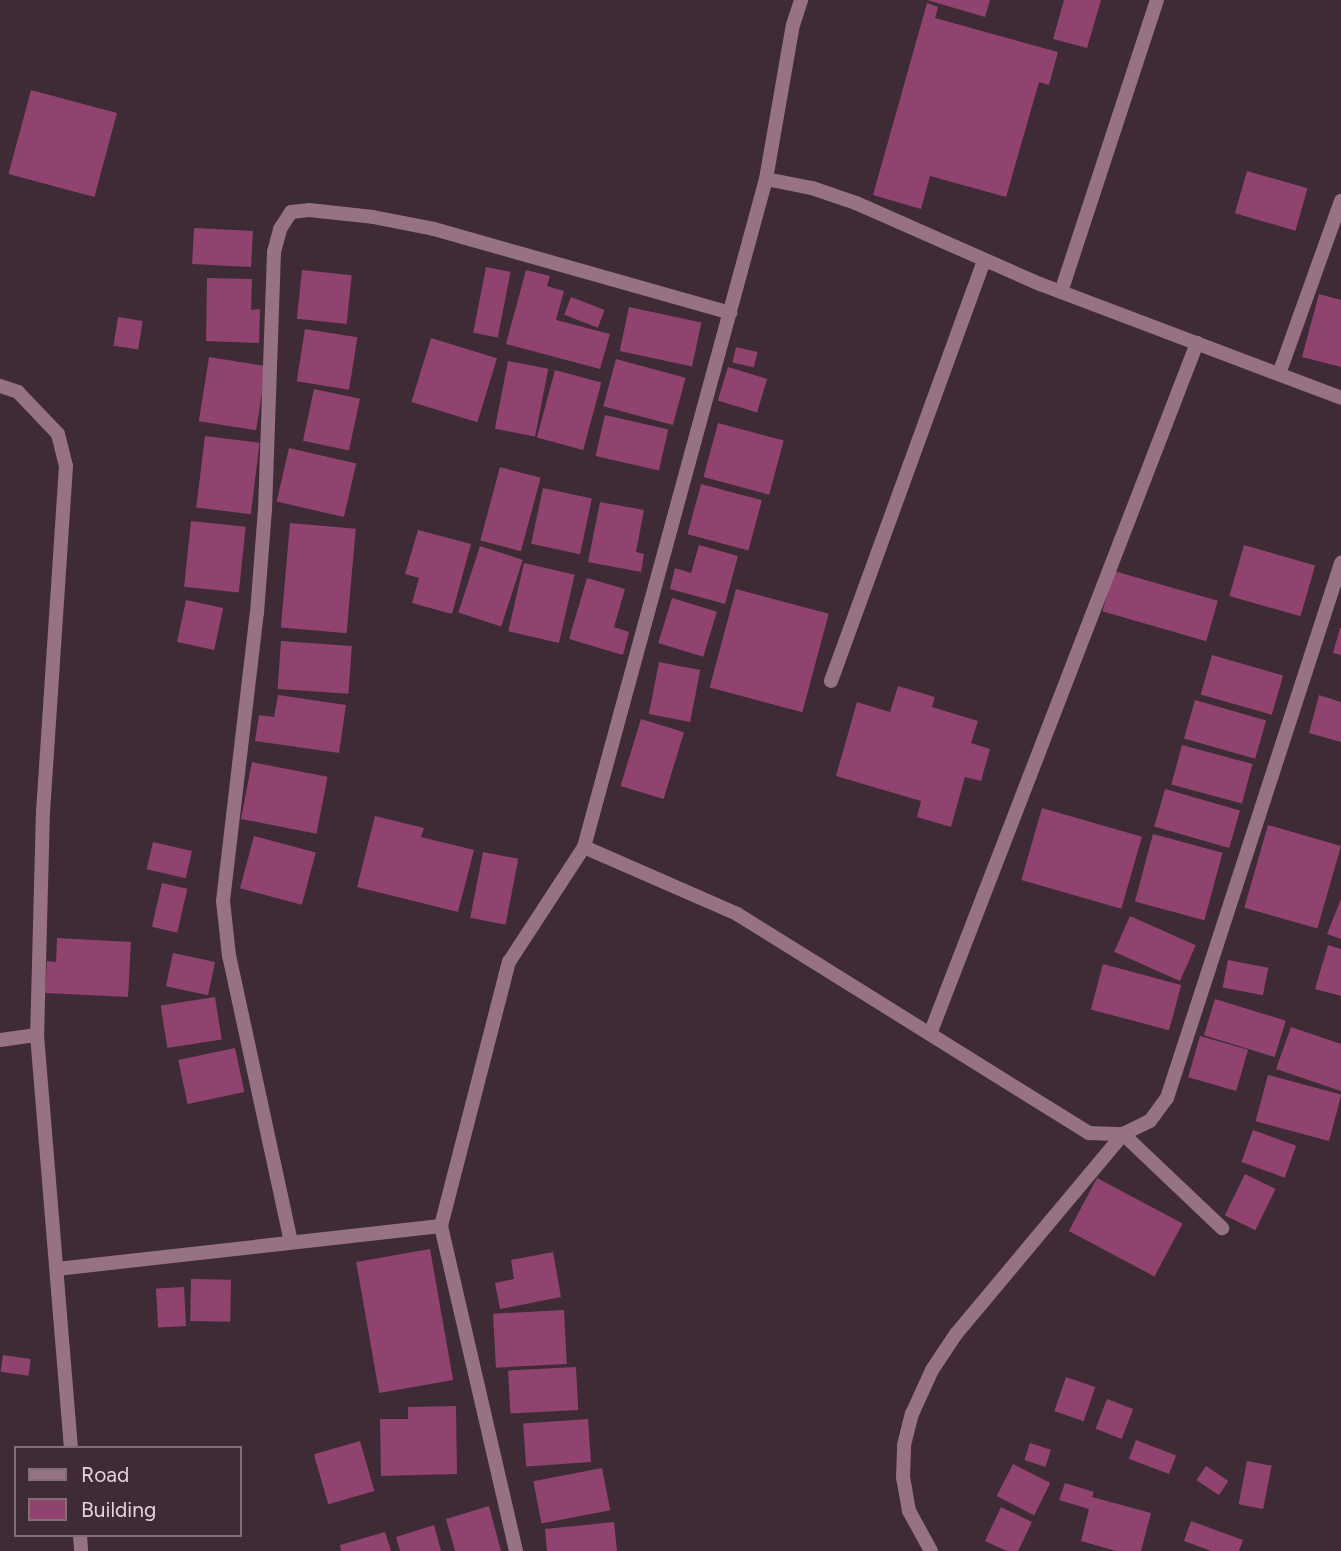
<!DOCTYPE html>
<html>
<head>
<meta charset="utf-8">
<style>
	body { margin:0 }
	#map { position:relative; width:1341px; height:1551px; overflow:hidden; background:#3e2b35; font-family:Figtree,sans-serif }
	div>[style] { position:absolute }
	.building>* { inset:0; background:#90436e; transform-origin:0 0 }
	.lane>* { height:14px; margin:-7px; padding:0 7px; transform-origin:7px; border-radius:7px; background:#977284 }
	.street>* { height:14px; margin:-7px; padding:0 7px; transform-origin:7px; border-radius:7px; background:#977284 }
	span { translate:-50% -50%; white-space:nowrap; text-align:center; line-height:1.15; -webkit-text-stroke:6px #3e2b35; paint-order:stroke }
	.legend { position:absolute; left:14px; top:1446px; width:228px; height:91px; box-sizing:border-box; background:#3e2b35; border:2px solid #7f6f77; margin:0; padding:9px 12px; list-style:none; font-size:21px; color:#e1d4da }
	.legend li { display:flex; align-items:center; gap:14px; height:35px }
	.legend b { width:35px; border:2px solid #7f6f77 }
</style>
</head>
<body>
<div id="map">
	<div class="building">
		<i style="clip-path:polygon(927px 0,990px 0,985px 17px)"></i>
		<i style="clip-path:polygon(1064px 0,1101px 0,1087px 48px,1053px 39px)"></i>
		<i style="clip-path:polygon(927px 3px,938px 7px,935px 18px,1058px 52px,1049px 85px,1039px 82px,1006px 197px,930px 176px,921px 209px,873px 195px)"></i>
		<i style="left:31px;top:90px;width:89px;height:87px;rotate:15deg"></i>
		<i style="left:1247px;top:171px;width:63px;height:44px;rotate:16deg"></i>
		<i style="left:194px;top:228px;width:59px;height:36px;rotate:3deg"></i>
		<i style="left:486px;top:267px;width:25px;height:67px;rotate:11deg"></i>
		<i style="left:302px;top:270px;width:50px;height:49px;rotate:6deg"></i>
		<i style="clip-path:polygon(526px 270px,550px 276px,547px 286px,564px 291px,556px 320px,610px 334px,600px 369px,506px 344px)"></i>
		<i style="clip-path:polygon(207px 278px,252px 279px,251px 310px,260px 309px,259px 343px,206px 341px)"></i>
		<i style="clip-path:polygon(1319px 294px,1341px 300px,1341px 367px,1302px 357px)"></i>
		<i style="left:571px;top:297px;width:36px;height:19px;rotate:21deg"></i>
		<i style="left:629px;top:307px;width:74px;height:45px;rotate:12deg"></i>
		<i style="left:118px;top:317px;width:25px;height:29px;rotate:9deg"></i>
		<i style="left:305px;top:329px;width:53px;height:53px;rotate:9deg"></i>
		<i style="left:431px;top:338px;width:69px;height:67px;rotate:17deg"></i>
		<i style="left:736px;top:347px;width:22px;height:16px;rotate:13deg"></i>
		<i style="left:209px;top:357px;width:58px;height:65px;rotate:9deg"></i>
		<i style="left:616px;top:359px;width:72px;height:49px;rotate:15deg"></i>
		<i style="left:508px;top:361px;width:41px;height:69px;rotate:11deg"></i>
		<i style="left:728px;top:367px;width:41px;height:35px;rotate:17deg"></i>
		<i style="left:555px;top:370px;width:48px;height:70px;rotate:15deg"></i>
		<i style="left:314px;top:389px;width:47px;height:53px;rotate:12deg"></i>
		<i style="left:605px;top:415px;width:65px;height:42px;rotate:13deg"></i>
		<i style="left:718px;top:423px;width:68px;height:56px;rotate:15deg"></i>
		<i style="left:205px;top:436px;width:55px;height:72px;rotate:7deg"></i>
		<i style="left:289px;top:448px;width:69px;height:55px;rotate:13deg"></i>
		<i style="left:500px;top:467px;width:42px;height:76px;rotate:15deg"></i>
		<i style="left:701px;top:484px;width:63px;height:52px;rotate:15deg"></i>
		<i style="left:543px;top:488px;width:50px;height:57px;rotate:12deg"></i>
		<i style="clip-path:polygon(600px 502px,644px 510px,636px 552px,644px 554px,641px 572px,588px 562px)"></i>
		<i style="left:191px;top:521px;width:55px;height:66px;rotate:6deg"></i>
		<i style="left:290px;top:523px;width:66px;height:105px;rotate:5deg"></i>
		<i style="clip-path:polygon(418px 530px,471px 544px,452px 614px,412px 603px,419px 578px,405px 574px)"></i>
		<i style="clip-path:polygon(699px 545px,738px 556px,725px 604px,670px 589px,675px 568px,691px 573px)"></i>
		<i style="left:1244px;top:545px;width:74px;height:53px;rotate:16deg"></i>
		<i style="left:480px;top:546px;width:45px;height:70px;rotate:18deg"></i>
		<i style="left:524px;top:563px;width:52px;height:70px;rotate:13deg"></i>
		<i style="left:1114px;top:571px;width:108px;height:42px;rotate:16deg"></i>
		<i style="clip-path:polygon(587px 578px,625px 589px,614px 627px,629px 632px,623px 655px,569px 639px)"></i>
		<i style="left:736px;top:589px;width:96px;height:102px;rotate:15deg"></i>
		<i style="left:672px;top:598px;width:47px;height:47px;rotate:17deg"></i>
		<i style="left:186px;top:600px;width:38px;height:43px;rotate:12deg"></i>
		<i style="clip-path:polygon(1340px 628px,1341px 628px,1341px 655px,1333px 653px)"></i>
		<i style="left:281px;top:641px;width:71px;height:48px;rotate:4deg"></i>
		<i style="left:1212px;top:655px;width:74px;height:41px;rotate:16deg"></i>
		<i style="left:659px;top:662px;width:42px;height:53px;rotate:11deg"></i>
		<i style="clip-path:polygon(898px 686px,935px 697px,932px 707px,978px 721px,971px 743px,990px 749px,981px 781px,965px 777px,951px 827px,917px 817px,921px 801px,836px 776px,857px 702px,890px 712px)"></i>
		<i style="clip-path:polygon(278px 695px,346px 705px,339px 753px,255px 741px,259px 715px,274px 717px)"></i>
		<i style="clip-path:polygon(1319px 695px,1341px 702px,1341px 742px,1309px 733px)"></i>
		<i style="left:1195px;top:700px;width:74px;height:40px;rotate:16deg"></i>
		<i style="left:641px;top:719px;width:45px;height:70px;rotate:17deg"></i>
		<i style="left:1182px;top:745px;width:73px;height:41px;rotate:15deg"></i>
		<i style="left:252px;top:762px;width:77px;height:58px;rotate:11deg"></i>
		<i style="left:1165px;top:789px;width:78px;height:39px;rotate:16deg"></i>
		<i style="left:1042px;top:808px;width:104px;height:75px;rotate:16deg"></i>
		<i style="clip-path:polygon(375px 816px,424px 828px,421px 837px,474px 850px,458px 912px,357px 887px)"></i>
		<i style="left:1268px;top:825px;width:76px;height:86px;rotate:16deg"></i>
		<i style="left:1153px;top:834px;width:72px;height:70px;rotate:15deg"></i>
		<i style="left:254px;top:836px;width:64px;height:54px;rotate:15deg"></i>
		<i style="left:153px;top:842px;width:40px;height:28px;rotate:13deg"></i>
		<i style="left:483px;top:852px;width:36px;height:67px;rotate:11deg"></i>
		<i style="left:162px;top:883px;width:26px;height:45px;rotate:13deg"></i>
		<i style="clip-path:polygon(1341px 899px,1341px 939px,1327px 934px)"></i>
		<i style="left:1130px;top:916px;width:72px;height:39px;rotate:24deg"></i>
		<i style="clip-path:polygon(57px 938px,131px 942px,128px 997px,45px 993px,47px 961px,56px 962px)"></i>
		<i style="clip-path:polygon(1328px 945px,1341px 949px,1341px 996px,1315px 989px)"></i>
		<i style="left:173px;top:953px;width:43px;height:34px;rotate:12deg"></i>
		<i style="left:1228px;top:960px;width:41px;height:28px;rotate:11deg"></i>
		<i style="left:1103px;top:964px;width:81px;height:47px;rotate:15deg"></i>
		<i style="left:215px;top:997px;width:43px;height:55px;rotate:81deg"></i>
		<i style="left:1215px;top:999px;width:74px;height:38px;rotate:17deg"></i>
		<i style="clip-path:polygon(1291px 1027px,1341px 1044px,1341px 1091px,1276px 1069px)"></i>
		<i style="left:1200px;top:1036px;width:50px;height:43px;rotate:16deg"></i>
		<i style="left:235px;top:1048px;width:45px;height:58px;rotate:78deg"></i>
		<i style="left:1268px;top:1075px;width:76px;height:48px;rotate:15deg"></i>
		<i style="left:1253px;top:1130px;width:46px;height:34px;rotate:20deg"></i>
		<i style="left:1245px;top:1174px;width:34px;height:46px;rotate:26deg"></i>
		<i style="left:1097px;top:1178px;width:97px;height:60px;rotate:28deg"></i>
		<i style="left:430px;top:1249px;width:133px;height:75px;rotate:80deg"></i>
		<i style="clip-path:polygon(553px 1252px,561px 1297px,500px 1309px,495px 1283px,514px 1279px,511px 1260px)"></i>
		<i style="left:191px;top:1279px;width:40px;height:42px;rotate:1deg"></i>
		<i style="left:184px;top:1287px;width:39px;height:28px;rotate:87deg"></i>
		<i style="left:564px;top:1310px;width:54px;height:71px;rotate:87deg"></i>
		<i style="left:3px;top:1355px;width:28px;height:17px;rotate:8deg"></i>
		<i style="left:576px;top:1367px;width:43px;height:68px;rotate:87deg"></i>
		<i style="left:1066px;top:1377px;width:31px;height:36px;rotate:19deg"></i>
		<i style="left:1107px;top:1399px;width:28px;height:32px;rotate:21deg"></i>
		<i style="clip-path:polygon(456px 1406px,457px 1474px,381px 1476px,380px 1419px,408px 1419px,408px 1407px)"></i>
		<i style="left:588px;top:1419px;width:43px;height:65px;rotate:86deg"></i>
		<i style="left:1136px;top:1440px;width:43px;height:20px;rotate:21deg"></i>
		<i style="left:360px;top:1441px;width:52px;height:48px;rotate:74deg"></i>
		<i style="left:1030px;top:1443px;width:22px;height:18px;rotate:18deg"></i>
		<i style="left:1247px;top:1461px;width:25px;height:44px;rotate:11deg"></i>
		<i style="left:1013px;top:1464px;width:42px;height:36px;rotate:27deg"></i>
		<i style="left:1206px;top:1466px;width:27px;height:17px;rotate:34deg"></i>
		<i style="left:602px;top:1468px;width:43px;height:70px;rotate:79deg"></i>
		<i style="clip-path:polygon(1065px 1483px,1094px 1492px,1092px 1497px,1151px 1513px,1141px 1551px,1116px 1551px,1081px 1541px,1089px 1509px,1059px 1500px)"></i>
		<i style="clip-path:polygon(489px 1506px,501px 1551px,455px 1551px,446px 1519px)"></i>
		<i style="clip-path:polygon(1001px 1507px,1032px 1522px,1018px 1551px,1007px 1551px,985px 1541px)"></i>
		<i style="clip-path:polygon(1191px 1521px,1243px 1540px,1239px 1551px,1211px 1551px,1184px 1541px)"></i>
		<i style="clip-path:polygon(614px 1522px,617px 1551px,547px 1551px,545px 1529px)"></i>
		<i style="clip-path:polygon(434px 1525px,441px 1551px,400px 1551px,396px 1537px)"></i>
		<i style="clip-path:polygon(385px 1532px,391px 1551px,341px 1551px,340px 1545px)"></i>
	</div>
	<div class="lane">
		<i style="left:831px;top:681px;width:448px;rotate:-70deg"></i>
	</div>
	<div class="street">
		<i style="left:766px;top:179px;width:47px;rotate:11.1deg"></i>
		<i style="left:812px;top:188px;width:46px;rotate:18.8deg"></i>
		<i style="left:856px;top:203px;width:201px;rotate:23.8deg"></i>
		<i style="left:1040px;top:284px;width:322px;rotate:20.7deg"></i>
		<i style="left:1061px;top:292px;width:307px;rotate:-71.8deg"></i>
		<i style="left:1279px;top:374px;width:184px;rotate:-70.3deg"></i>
		<i style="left:0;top:386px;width:19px;rotate:18deg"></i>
		<i style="left:18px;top:392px;width:58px;rotate:46.4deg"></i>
		<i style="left:58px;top:434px;width:33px;rotate:76deg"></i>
		<i style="left:66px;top:466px;width:345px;rotate:93.8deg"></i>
		<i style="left:43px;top:810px;width:225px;rotate:91.5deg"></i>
		<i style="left:37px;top:1035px;width:414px;rotate:85.3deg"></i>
		<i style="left:584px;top:847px;width:167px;rotate:23.6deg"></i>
		<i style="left:737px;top:914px;width:415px;rotate:31.9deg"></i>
		<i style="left:1089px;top:1133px;width:34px;rotate:2deg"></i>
		<i style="left:1123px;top:1134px;width:30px;rotate:-26deg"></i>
		<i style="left:1150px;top:1121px;width:29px;rotate:-54deg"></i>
		<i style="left:1167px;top:1098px;width:563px;rotate:-71.98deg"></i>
		<i style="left:930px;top:1034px;width:741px;rotate:-68.87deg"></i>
		<i style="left:0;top:1040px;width:37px;rotate:-8deg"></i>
		<i style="left:291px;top:1242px;width:293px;rotate:-102.2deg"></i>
		<i style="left:229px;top:956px;width:55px;rotate:-96.2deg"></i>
		<i style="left:223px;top:901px;width:290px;rotate:-83.3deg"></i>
		<i style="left:257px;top:613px;width:103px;rotate:-85.6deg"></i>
		<i style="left:265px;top:510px;width:258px;rotate:-88deg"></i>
		<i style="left:274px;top:252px;width:24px;rotate:-75deg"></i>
		<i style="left:280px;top:229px;width:20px;rotate:-57deg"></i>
		<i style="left:291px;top:212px;width:18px;rotate:-6deg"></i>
		<i style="left:309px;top:210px;width:64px;rotate:6.2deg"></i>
		<i style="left:373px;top:217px;width:62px;rotate:11.1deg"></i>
		<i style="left:434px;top:229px;width:308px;rotate:15.8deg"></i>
		<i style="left:57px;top:1269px;width:386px;rotate:-6.4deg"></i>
		<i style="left:80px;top:1535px;width:16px;rotate:86deg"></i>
		<i style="left:516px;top:1551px;width:334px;rotate:-103deg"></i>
		<i style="left:441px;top:1226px;width:273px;rotate:-75.6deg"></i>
		<i style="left:509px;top:962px;width:137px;rotate:-56.9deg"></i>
		<i style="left:584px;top:847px;width:692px;rotate:-74.76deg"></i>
		<i style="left:766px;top:179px;width:156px;rotate:-80.1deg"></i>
		<i style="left:793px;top:25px;width:26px;rotate:-72deg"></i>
		<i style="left:931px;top:1551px;width:46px;rotate:-118.8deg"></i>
		<i style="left:909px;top:1511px;width:34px;rotate:-100deg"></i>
		<i style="left:903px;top:1478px;width:33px;rotate:-88deg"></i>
		<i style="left:904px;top:1445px;width:32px;rotate:-76deg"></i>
		<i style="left:912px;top:1414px;width:48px;rotate:-65.6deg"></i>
		<i style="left:932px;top:1370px;width:43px;rotate:-56.3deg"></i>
		<i style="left:956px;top:1334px;width:261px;rotate:-50.1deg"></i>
		<i style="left:1123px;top:1134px;width:137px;rotate:43.5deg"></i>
	</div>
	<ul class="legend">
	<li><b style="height:9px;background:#977284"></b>Road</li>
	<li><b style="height:19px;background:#90436e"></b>Building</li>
	</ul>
</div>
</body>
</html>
